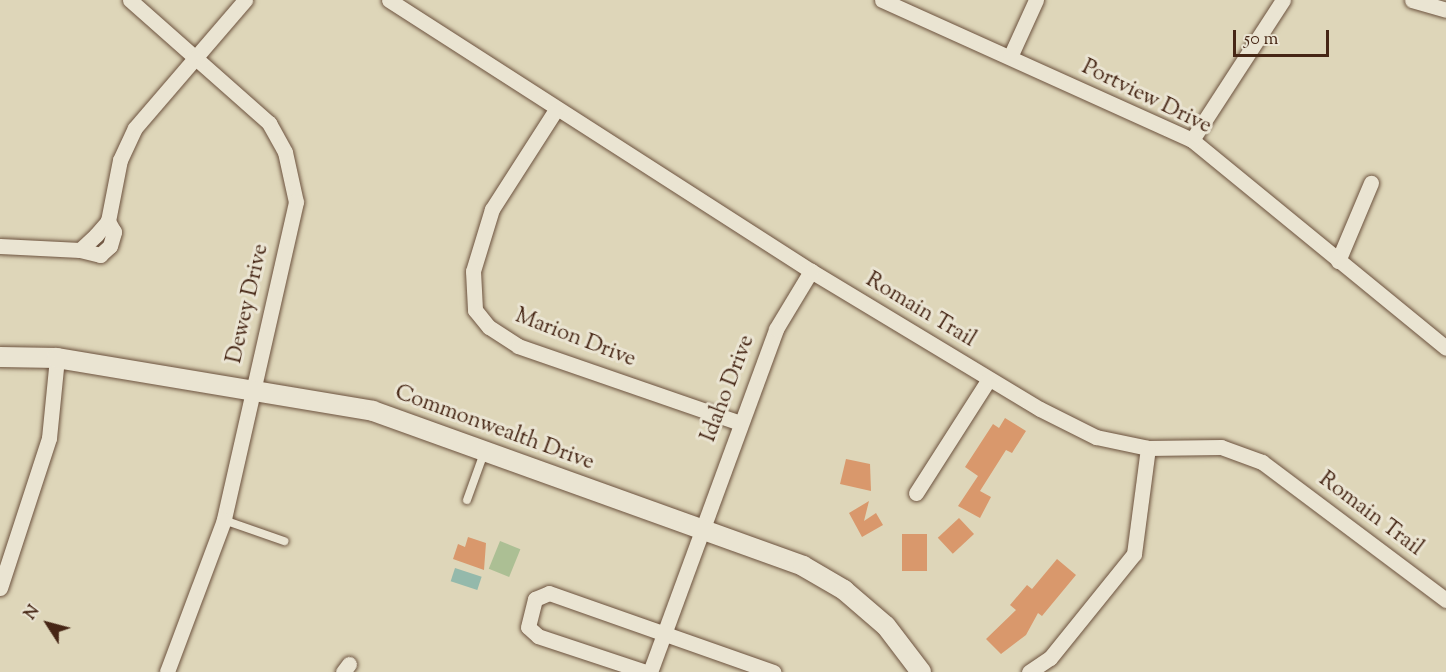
<!DOCTYPE html>
<html>
<head>
<meta charset="utf-8">
<style>
	body { margin:0 }
	#map { position:relative; width:1446px; height:672px; overflow:hidden; background:#ded6b9; font-family:"Sorts Mill Goudy",serif }
	div>[style] { position:absolute }
	.green>* { inset:0; background:#acbf94; transform-origin:0 0 }
	.water>* { inset:0; background:#94b9ab; transform-origin:0 0 }
	.building>* { inset:0; background:#d9986c; transform-origin:0 0 }
	.roads { filter:drop-shadow(0 0 2px #6c523e) drop-shadow(0 0 2px #6c523e) }
	.service>* { height:8px; margin:-4px; padding:0 4px; transform-origin:4px; border-radius:4px; background:#eae4d2 }
	.minor>* { height:15px; margin:-7.5px; padding:0 7.5px; transform-origin:7.5px; border-radius:7.5px; background:#eae4d2 }
	.tertiary>* { height:20px; margin:-10px; padding:0 10px; transform-origin:10px; border-radius:10px; background:#eae4d2 }
	span { translate:-50% -50%; white-space:nowrap; text-align:center; line-height:1.15; -webkit-text-stroke:6px #eae4d2; paint-order:stroke }
	.street-label { font-size:22px; color:#462615 }
	.north { position:absolute; left:18px; top:594px; width:60px; height:60px; -webkit-text-stroke:4px #eae4d2; paint-order:stroke; rotate:306deg; font-size:16px; font-weight:700; line-height:24px; text-align:center; color:#462615 }
	.north::after { content:''; display:block; margin:auto; width:21px; height:27px; background:#462615; clip-path:polygon(50% 0,100% 100%,50% 72%,0 100%) }
	.scale { position:absolute; left:1233px; top:30px; width:96px; height:27px; box-sizing:border-box; border:3px solid #462615; border-top:0; padding-left:8px; font-size:18px; line-height:21px; white-space:nowrap; color:#462615; -webkit-text-stroke:4px #eae4d2; paint-order:stroke }
</style>
</head>
<body>
<div id="map">
	<div class="green">
		<i style="left:500px;top:541px;width:22px;height:30px;rotate:22deg"></i>
	</div>
	<div class="water">
		<i style="left:455px;top:568px;width:28px;height:14px;rotate:18deg"></i>
	</div>
	<div class="building">
		<i style="clip-path:polygon(1005px 418px,1026px 431px,1012px 453px,1006px 450px,980px 491px,991px 497px,980px 518px,958px 506px,978px 476px,965px 467px,993px 424px,999px 428px)"></i>
		<i style="clip-path:polygon(846px 459px,870px 464px,871px 491px,840px 484px)"></i>
		<i style="clip-path:polygon(869px 501px,864px 521px,876px 513px,883px 525px,862px 537px,849px 513px)"></i>
		<i style="left:959px;top:518px;width:22px;height:29px;rotate:47deg"></i>
		<i style="left:902px;top:534px;width:25px;height:37px"></i>
		<i style="clip-path:polygon(468px 537px,486px 543px,484px 570px,453px 559px,458px 544px,465px 547px)"></i>
		<i style="clip-path:polygon(1057px 559px,1076px 575px,1042px 616px,1038px 613px,1026px 635px,1001px 654px,986px 639px,1016px 610px,1010px 605px,1027px 585px,1032px 589px)"></i>
	</div>
	<div class="roads">
		<div class="service">
			<i style="left:467px;top:500px;width:50px;rotate:-70.1deg"></i>
			<i style="left:224px;top:520px;width:64px;rotate:19.3deg"></i>
		</div>
		<div class="minor">
			<i style="left:130px;top:0;width:186px;rotate:41.5deg"></i>
			<i style="left:269px;top:123px;width:33px;rotate:61deg"></i>
			<i style="left:285px;top:152px;width:51px;rotate:77.6deg"></i>
			<i style="left:296px;top:202px;width:326px;rotate:102.8deg"></i>
			<i style="left:224px;top:520px;width:162px;rotate:110.6deg"></i>
			<i style="left:389px;top:0;width:502px;rotate:32.71deg"></i>
			<i style="left:811px;top:271px;width:267px;rotate:31.1deg"></i>
			<i style="left:1040px;top:409px;width:63px;rotate:26.6deg"></i>
			<i style="left:1096px;top:437px;width:53px;rotate:11.9deg"></i>
			<i style="left:1148px;top:448px;width:73px;rotate:-0.8deg"></i>
			<i style="left:1221px;top:447px;width:44px;rotate:20.1deg"></i>
			<i style="left:1262px;top:462px;width:230px;rotate:36.9deg"></i>
			<i style="left:882px;top:0;width:340px;rotate:24.3deg"></i>
			<i style="left:1192px;top:140px;width:328px;rotate:39.3deg"></i>
			<i style="left:1412px;top:0;width:35px;rotate:16deg"></i>
			<i style="left:1010px;top:57px;width:63px;rotate:-65.5deg"></i>
			<i style="left:555px;top:111px;width:117px;rotate:122.7deg"></i>
			<i style="left:492px;top:209px;width:65px;rotate:107deg"></i>
			<i style="left:473px;top:271px;width:39px;rotate:87deg"></i>
			<i style="left:475px;top:310px;width:22px;rotate:51deg"></i>
			<i style="left:489px;top:327px;width:35px;rotate:33deg"></i>
			<i style="left:518px;top:346px;width:235px;rotate:19.1deg"></i>
			<i style="left:1192px;top:140px;width:167px;rotate:-57deg"></i>
			<i style="left:0;top:246px;width:80px;rotate:2.9deg"></i>
			<i style="left:80px;top:250px;width:22px;rotate:-43deg"></i>
			<i style="left:96px;top:235px;width:18px;rotate:-49deg"></i>
			<i style="left:108px;top:221px;width:62px;rotate:-78.9deg"></i>
			<i style="left:120px;top:160px;width:35px;rotate:-65deg"></i>
			<i style="left:135px;top:128px;width:169px;rotate:-49.3deg"></i>
			<i style="left:80px;top:250px;width:21px;rotate:14deg"></i>
			<i style="left:100px;top:255px;width:13px;rotate:-42deg"></i>
			<i style="left:110px;top:246px;width:15px;rotate:-74deg"></i>
			<i style="left:114px;top:232px;width:13px;rotate:-119deg"></i>
			<i style="left:1338px;top:261px;width:85px;rotate:-67.1deg"></i>
			<i style="left:916px;top:493px;width:135px;rotate:-57.4deg"></i>
			<i style="left:0;top:588px;width:158px;rotate:-71.9deg"></i>
			<i style="left:49px;top:438px;width:80px;rotate:-84.3deg"></i>
			<i style="left:343px;top:672px;width:10px;rotate:-53deg"></i>
			<i style="left:646px;top:672px;width:114px;rotate:-161.6deg"></i>
			<i style="left:538px;top:636px;width:13px;rotate:-138deg"></i>
			<i style="left:528px;top:627px;width:29px;rotate:-76deg"></i>
			<i style="left:535px;top:599px;width:15px;rotate:-23deg"></i>
			<i style="left:549px;top:593px;width:238px;rotate:19.4deg"></i>
			<i style="left:650px;top:672px;width:365px;rotate:-69.8deg"></i>
			<i style="left:776px;top:329px;width:68px;rotate:-58.9deg"></i>
			<i style="left:1029px;top:672px;width:25px;rotate:-34deg"></i>
			<i style="left:1050px;top:658px;width:134px;rotate:-51.1deg"></i>
			<i style="left:1134px;top:554px;width:107px;rotate:-82.5deg"></i>
		</div>
		<div class="tertiary">
			<i style="left:0;top:357px;width:57px;rotate:1deg"></i>
			<i style="left:57px;top:358px;width:320px;rotate:9.5deg"></i>
			<i style="left:373px;top:411px;width:457px;rotate:19.8deg"></i>
			<i style="left:803px;top:566px;width:48px;rotate:30.3deg"></i>
			<i style="left:844px;top:590px;width:55px;rotate:40.6deg"></i>
			<i style="left:886px;top:626px;width:58px;rotate:52.7deg"></i>
		</div>
	</div>
	<div class="street-label">
		<span style="left:1146px;top:98px;rotate:26deg">Portview Drive</span>
		<span style="left:249px;top:304px;rotate:-77deg">Dewey Drive</span>
		<span style="left:920px;top:311px;rotate:31deg">Romain Trail</span>
		<span style="left:575px;top:339px;rotate:21deg">Marion Drive</span>
		<span style="left:729px;top:389px;rotate:-69deg">Idaho Drive</span>
		<span style="left:494px;top:429px;rotate:20deg">Commonwealth Drive</span>
		<span style="left:1370px;top:515px;rotate:37deg">Romain Trail</span>
	</div>
	<div class="north">N</div>
	<div class="scale">50 m</div>
</div>
</body>
</html>
